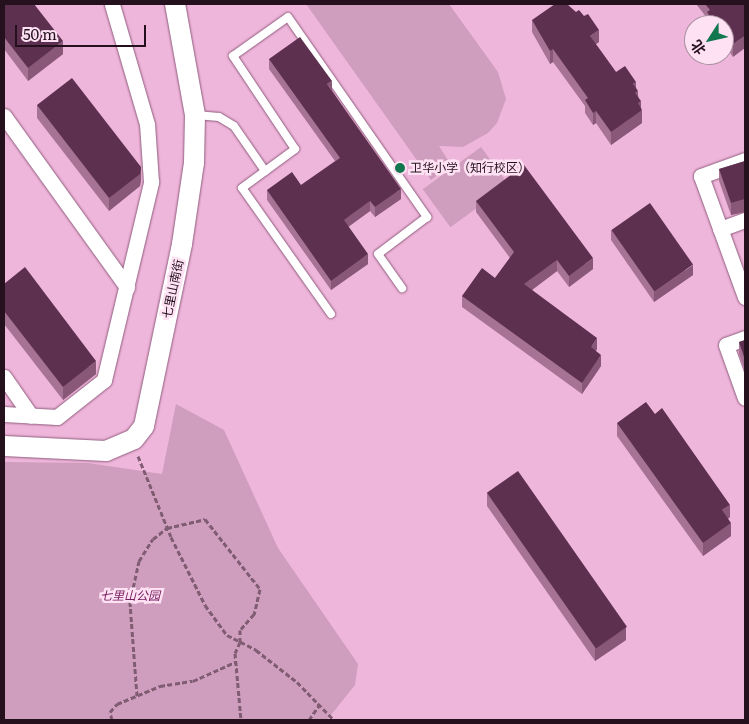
<!DOCTYPE html>
<html>
<head>
<meta charset="utf-8">
<style>
	body { margin:0 }
	#map { position:relative; width:749px; height:724px; overflow:hidden; background:#efb6db; font-family:Literata,"Noto Sans SC",serif }
	div>[style] { position:absolute }
	.green>* { inset:0; background:#cf9dbd; transform-origin:0 0 }
	.path>* { height:3px; margin-top:-1.5px; transform-origin:0; background:repeating-linear-gradient(90deg,#805c73 0 5px,transparent 0 7.5px) }
	.roads { filter:drop-shadow(0 0 1px #8f5d7e) drop-shadow(0 0 1px #8f5d7e) }
	.service>* { height:8px; margin:-4px; padding:0 4px; transform-origin:4px; border-radius:4px; background:#fff }
	.minor>* { height:15px; margin:-7.5px; padding:0 7.5px; transform-origin:7.5px; border-radius:7.5px; background:#fff }
	.tertiary>* { height:20px; margin:-10px; padding:0 10px; transform-origin:10px; border-radius:10px; background:#fff }
	.wall>* { inset:0; background:#a67395 }
	.shaded-wall>* { inset:0; background:#895879 }
	.building>* { inset:0; background:#5d304f; transform-origin:0 0 }
	.dots>* { width:14px; height:14px; translate:-50% -50%; box-sizing:border-box; border:2px solid #fee1f3; border-radius:50% }
	span { translate:-50% -50%; white-space:nowrap; text-align:center; line-height:1.15; -webkit-text-stroke:5px #fee1f3; paint-order:stroke }
	.poi-label { font-size:12px; color:#25111e }
	.left { translate:0 -50%; text-align:left }
	.street-label { font-size:12px; color:#25111e }
	.park-label { font-size:12px; color:#772061; font-style:italic }
	.frame { position:absolute; inset:0; border:5px solid #25111e; pointer-events:none }
	.north { position:absolute; left:684px; top:15px; width:50px; height:50px; box-sizing:border-box; background:#fee1f3; border:1px solid #a78e9e; border-radius:50%; rotate:235deg; font-size:14px; font-weight:700; line-height:20px; text-align:center; color:#25111e }
	.north::after { content:''; display:block; margin:auto; width:18px; height:22px; background:#12764e; clip-path:polygon(50% 0,100% 100%,50% 72%,0 100%) }
	.scale { position:absolute; left:15px; top:25px; width:131px; height:22px; box-sizing:border-box; border:2px solid #25111e; border-top:0; padding-left:6px; font-size:15px; line-height:18px; white-space:nowrap; color:#25111e; -webkit-text-stroke:4px #fee1f3; paint-order:stroke }
</style>
</head>
<body>
<div id="map">
	<div class="green">
		<i style="clip-path:polygon(306px 4px,449px 4px,498px 72px,506px 99px,497px 123px,488px 133px,463px 147px,439px 146px,451px 165px,431px 180px)"></i>
		<i style="left:481px;top:147px;width:47px;height:72px;rotate:54deg"></i>
		<i style="clip-path:polygon(176px 404px,224px 430px,278px 548px,358px 664px,355px 685px,327px 720px,4px 720px,4px 462px,88px 463px,162px 474px)"></i>
	</div>
	<div class="path">
		<i style="left:138px;top:456px;width:87px;rotate:67.8deg"></i>
		<i style="left:171px;top:537px;width:76px;rotate:63.4deg"></i>
		<i style="left:205px;top:605px;width:37px;rotate:54deg"></i>
		<i style="left:227px;top:635px;width:33px;rotate:27deg"></i>
		<i style="left:256px;top:650px;width:52px;rotate:38deg"></i>
		<i style="left:297px;top:682px;width:53px;rotate:45.8deg"></i>
		<i style="left:137px;top:696px;width:94px;rotate:-94.3deg"></i>
		<i style="left:130px;top:602px;width:42px;rotate:-77.6deg"></i>
		<i style="left:139px;top:561px;width:26px;rotate:-58deg"></i>
		<i style="left:153px;top:539px;width:18px;rotate:-38deg"></i>
		<i style="left:167px;top:528px;width:39px;rotate:-13deg"></i>
		<i style="left:205px;top:519px;width:89px;rotate:51.8deg"></i>
		<i style="left:260px;top:589px;width:26px;rotate:103deg"></i>
		<i style="left:254px;top:614px;width:21px;rotate:131deg"></i>
		<i style="left:240px;top:630px;width:12px;rotate:90deg"></i>
		<i style="left:240px;top:642px;width:12px;rotate:114deg"></i>
		<i style="left:235px;top:653px;width:67px;rotate:84.9deg"></i>
		<i style="left:112px;top:720px;width:8px;rotate:-104deg"></i>
		<i style="left:110px;top:712px;width:11px;rotate:-49deg"></i>
		<i style="left:117px;top:704px;width:47px;rotate:-22.7deg"></i>
		<i style="left:160px;top:686px;width:33px;rotate:-9deg"></i>
		<i style="left:193px;top:681px;width:46px;rotate:-24.3deg"></i>
		<i style="left:309px;top:720px;width:18px;rotate:-56deg"></i>
	</div>
	<div class="roads">
		<div class="service">
			<i style="left:196px;top:115px;width:23px;rotate:5deg"></i>
			<i style="left:219px;top:117px;width:17px;rotate:31deg"></i>
			<i style="left:234px;top:126px;width:55px;rotate:55.4deg"></i>
			<i style="left:331px;top:314px;width:154px;rotate:-125.2deg"></i>
			<i style="left:242px;top:188px;width:66px;rotate:-36.3deg"></i>
			<i style="left:295px;top:149px;width:112px;rotate:-123.7deg"></i>
			<i style="left:233px;top:56px;width:67px;rotate:-35.3deg"></i>
			<i style="left:288px;top:17px;width:244px;rotate:55.2deg"></i>
			<i style="left:427px;top:217px;width:61px;rotate:142.9deg"></i>
			<i style="left:378px;top:254px;width:42px;rotate:54.8deg"></i>
		</div>
		<div class="minor">
			<i style="left:4px;top:116px;width:211px;rotate:54.3deg"></i>
			<i style="left:745px;top:160px;width:47px;rotate:160deg"></i>
			<i style="left:701px;top:176px;width:129px;rotate:70deg"></i>
			<i style="left:720px;top:229px;width:27px;rotate:-20deg"></i>
			<i style="left:745px;top:338px;width:20px;rotate:160deg"></i>
			<i style="left:726px;top:345px;width:56px;rotate:70.3deg"></i>
			<i style="left:4px;top:377px;width:47px;rotate:55.3deg"></i>
			<i style="left:4px;top:414px;width:53px;rotate:3.2deg"></i>
			<i style="left:57px;top:417px;width:60px;rotate:-38.2deg"></i>
			<i style="left:104px;top:380px;width:204px;rotate:-76.6deg"></i>
			<i style="left:151px;top:182px;width:58px;rotate:-93.9deg"></i>
			<i style="left:147px;top:124px;width:125px;rotate:-106.3deg"></i>
		</div>
		<div class="tertiary">
			<i style="left:4px;top:446px;width:102px;rotate:2.8deg"></i>
			<i style="left:106px;top:451px;width:30px;rotate:-23deg"></i>
			<i style="left:134px;top:439px;width:16px;rotate:-52deg"></i>
			<i style="left:144px;top:426px;width:186px;rotate:-78.2deg"></i>
			<i style="left:182px;top:244px;width:82px;rotate:-81.6deg"></i>
			<i style="left:194px;top:163px;width:48px;rotate:-88.8deg"></i>
			<i style="left:195px;top:115px;width:113px;rotate:-100.2deg"></i>
		</div>
	</div>
	<div class="wall">
		<i style="clip-path:polygon(4px 4px,63px 54px,28px 81px,4px 49px)"></i>
		<i style="clip-path:polygon(696px 4px,745px 4px,733px 57px,724px 44px,724px 25px,707px 25px,707px 18px)"></i>
		<i style="clip-path:polygon(532px 20px,599px 42px,596px 44px,616px 72px,636px 87px,641px 107px,642px 123px,611px 145px,596px 123px,593px 125px,585px 113px,585px 106px,553px 62px,550px 64px,532px 32px)"></i>
		<i style="clip-path:polygon(269px 59px,332px 90px,401px 199px,375px 217px,370px 211px,348px 227px,368px 264px,331px 290px,267px 200px,267px 190px,301px 185px,335px 161px,269px 69px)"></i>
		<i style="clip-path:polygon(37px 105px,141px 180px,140px 186px,109px 211px,37px 118px)"></i>
		<i style="clip-path:polygon(745px 161px,745px 212px,731px 215px,719px 181px,719px 169px)"></i>
		<i style="clip-path:polygon(476px 201px,593px 269px,569px 287px,557px 271px,532px 290px,597px 349px,596px 351px,601px 366px,582px 394px,462px 307px,462px 296px,495px 278px,510px 258px,476px 212px)"></i>
		<i style="clip-path:polygon(611px 230px,693px 275px,654px 302px,611px 240px)"></i>
		<i style="clip-path:polygon(4px 284px,96px 374px,63px 400px,4px 324px)"></i>
		<i style="clip-path:polygon(745px 340px,745px 371px,739px 354px,739px 342px)"></i>
		<i style="clip-path:polygon(617px 423px,730px 517px,728px 519px,731px 536px,703px 556px,617px 436px)"></i>
		<i style="clip-path:polygon(487px 493px,626px 640px,595px 661px,487px 506px)"></i>
	</div>
	<div class="shaded-wall">
		<i style="clip-path:polygon(599px 30px,599px 42px,590px 48px,590px 36px)"></i>
		<i style="clip-path:polygon(745px 36px,745px 48px,733px 57px,733px 44px)"></i>
		<i style="clip-path:polygon(63px 41px,63px 54px,28px 81px,28px 68px)"></i>
		<i style="clip-path:polygon(553px 49px,553px 62px,550px 64px,550px 51px)"></i>
		<i style="clip-path:polygon(332px 81px,332px 91px,327px 84px)"></i>
		<i style="clip-path:polygon(636px 82px,636px 93px,638px 91px,638px 102px,641px 101px,641px 111px,642px 110px,642px 123px,611px 145px,611px 132px,633px 84px)"></i>
		<i style="clip-path:polygon(596px 111px,596px 123px,593px 125px,593px 113px)"></i>
		<i style="clip-path:polygon(141px 167px,141px 180px,140px 186px,109px 211px,109px 198px)"></i>
		<i style="clip-path:polygon(401px 189px,401px 199px,375px 217px,375px 207px)"></i>
		<i style="clip-path:polygon(745px 199px,745px 212px,731px 215px,731px 203px)"></i>
		<i style="clip-path:polygon(370px 201px,370px 211px,344px 230px,344px 220px)"></i>
		<i style="clip-path:polygon(368px 254px,368px 264px,331px 290px,331px 281px)"></i>
		<i style="clip-path:polygon(593px 258px,593px 269px,569px 287px,569px 276px)"></i>
		<i style="clip-path:polygon(557px 260px,557px 271px,524px 296px,524px 284px)"></i>
		<i style="clip-path:polygon(693px 265px,693px 275px,654px 302px,654px 292px)"></i>
		<i style="clip-path:polygon(597px 338px,597px 349px,591px 358px,591px 347px)"></i>
		<i style="clip-path:polygon(601px 355px,601px 366px,582px 394px,582px 383px)"></i>
		<i style="clip-path:polygon(96px 361px,96px 374px,63px 400px,63px 387px)"></i>
		<i style="clip-path:polygon(730px 505px,730px 517px,722px 523px,722px 510px)"></i>
		<i style="clip-path:polygon(731px 523px,731px 536px,703px 556px,703px 543px)"></i>
		<i style="clip-path:polygon(626px 627px,626px 640px,595px 661px,595px 648px)"></i>
	</div>
	<div class="building">
		<i style="clip-path:polygon(4px 4px,34px 4px,63px 41px,28px 68px,4px 37px)"></i>
		<i style="clip-path:polygon(555px 4px,567px 4px,576px 12px,579px 10px,584px 16px,588px 14px,599px 30px,590px 36px,616px 72px,625px 66px,636px 82px,633px 84px,638px 91px,635px 93px,641px 101px,638px 103px,642px 110px,611px 132px,596px 111px,593px 113px,585px 100px,588px 98px,553px 49px,550px 51px,532px 20px)"></i>
		<i style="clip-path:polygon(705px 4px,745px 4px,745px 36px,733px 44px,724px 31px,724px 25px,720px 25px,718px 23px,716px 25px,707px 12px,710px 10px)"></i>
		<i style="clip-path:polygon(300px 37px,332px 81px,327px 84px,401px 189px,375px 207px,370px 201px,344px 220px,368px 254px,331px 281px,267px 190px,292px 172px,301px 185px,340px 158px,269px 59px)"></i>
		<i style="clip-path:polygon(72px 78px,141px 167px,140px 174px,109px 198px,37px 105px)"></i>
		<i style="clip-path:polygon(745px 161px,745px 199px,731px 203px,719px 169px)"></i>
		<i style="clip-path:polygon(524px 165px,593px 258px,569px 276px,557px 260px,524px 284px,597px 338px,591px 347px,601px 355px,582px 383px,462px 296px,482px 268px,495px 278px,514px 252px,476px 201px)"></i>
		<i style="left:650px;top:203px;width:75px;height:47px;rotate:55deg"></i>
		<i style="clip-path:polygon(25px 267px,96px 361px,63px 387px,4px 311px,4px 284px)"></i>
		<i style="clip-path:polygon(745px 340px,745px 360px,739px 342px)"></i>
		<i style="clip-path:polygon(646px 402px,655px 414px,662px 408px,730px 505px,722px 510px,731px 523px,703px 543px,617px 423px)"></i>
		<i style="left:518px;top:471px;width:190px;height:38px;rotate:55deg"></i>
	</div>
	<div class="dots">
		<i style="left:400px;top:168px;background:#12764e"></i>
	</div>
	<div class="poi-label">
		<span class="left" style="left:410px;top:168px">卫华小学（知行校区）</span>
	</div>
	<div class="street-label">
		<span style="left:173px;top:289px;rotate:-78deg">七里山南街</span>
	</div>
	<div class="park-label">
		<span style="left:130px;top:596px">七里山公园</span>
	</div>
	<div class="frame"></div>
	<div class="north">北</div>
	<div class="scale">50 m</div>
</div>
</body>
</html>
